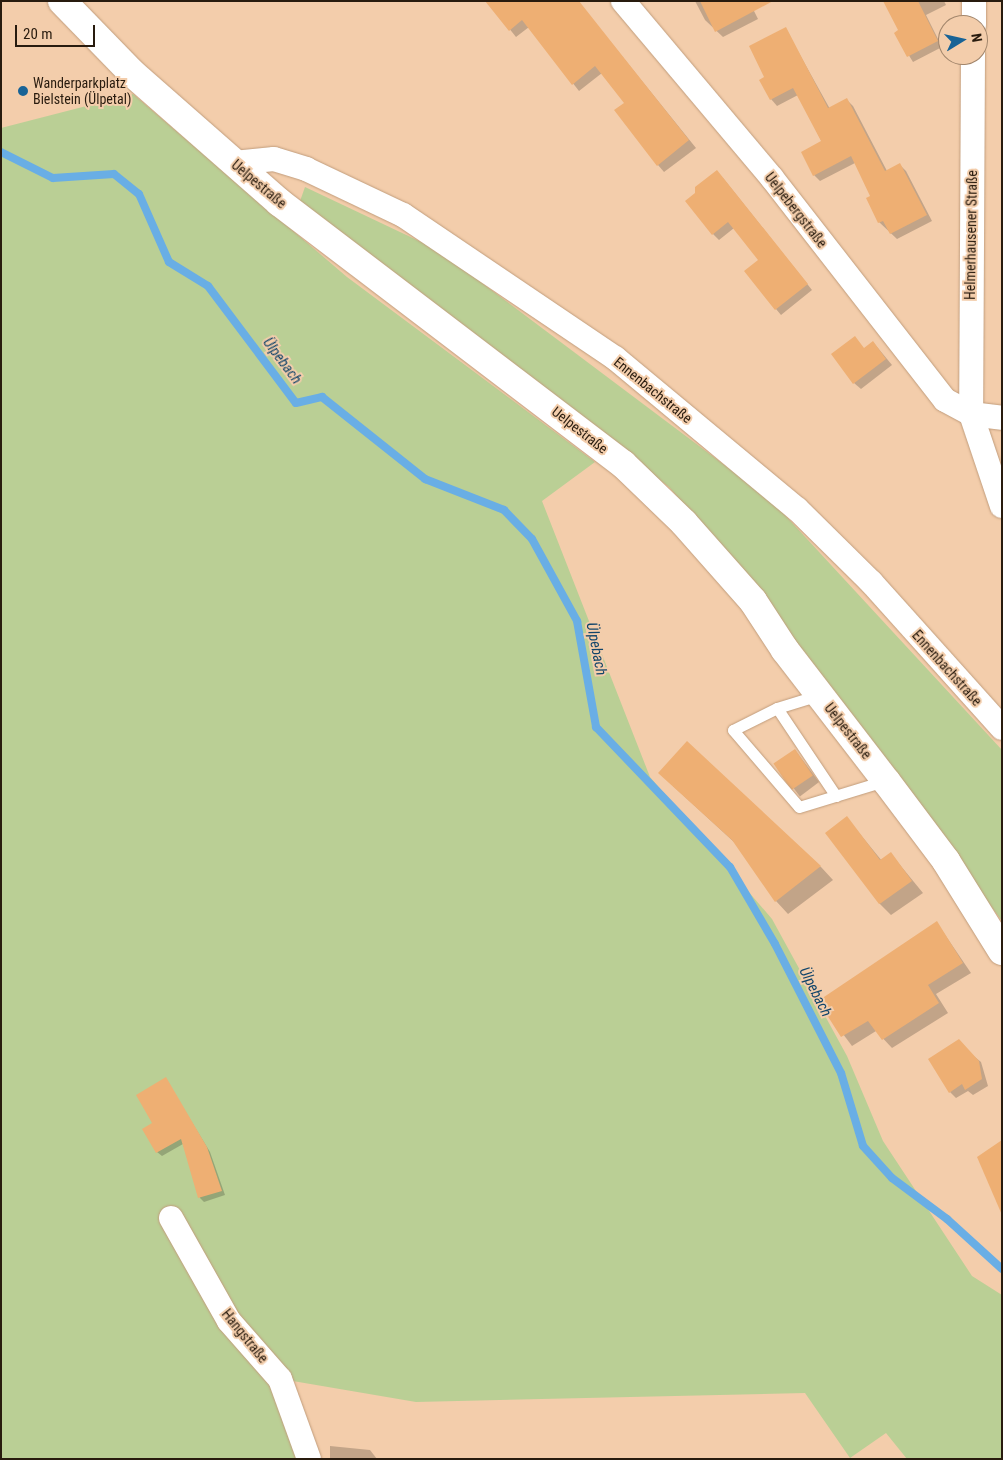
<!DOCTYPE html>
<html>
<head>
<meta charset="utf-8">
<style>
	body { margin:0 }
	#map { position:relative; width:1003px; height:1460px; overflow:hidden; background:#f3cdab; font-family:"Roboto Condensed",sans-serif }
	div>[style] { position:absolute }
	.green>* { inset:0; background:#bacf95 }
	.shadow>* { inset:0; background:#0003; transform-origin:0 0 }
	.stream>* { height:8px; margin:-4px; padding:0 4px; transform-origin:4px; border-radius:4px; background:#69aee5 }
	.building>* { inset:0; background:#eeaf73; transform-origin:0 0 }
	.roads { filter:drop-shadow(0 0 1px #c19d7c) drop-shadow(0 0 1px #c19d7c) }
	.service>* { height:11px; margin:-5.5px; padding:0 5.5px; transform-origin:5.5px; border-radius:5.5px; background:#fff }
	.minor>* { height:24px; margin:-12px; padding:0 12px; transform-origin:12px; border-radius:12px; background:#fff }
	.secondary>* { height:28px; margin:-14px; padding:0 14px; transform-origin:14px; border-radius:14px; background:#fff }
	.dots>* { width:14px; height:14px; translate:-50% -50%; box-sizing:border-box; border:2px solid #f3cdab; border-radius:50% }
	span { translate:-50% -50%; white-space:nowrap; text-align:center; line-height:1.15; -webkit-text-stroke:4px #f3cdab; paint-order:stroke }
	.poi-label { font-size:14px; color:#281b0e }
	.left { translate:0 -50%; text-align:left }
	.street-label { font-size:14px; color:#281b0e }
	.water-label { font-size:15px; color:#12456a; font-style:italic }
	.frame { position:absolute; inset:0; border:2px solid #281b0e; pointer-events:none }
	.north { position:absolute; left:938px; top:15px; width:50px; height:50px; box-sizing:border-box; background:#f3cdab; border:1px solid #a2866c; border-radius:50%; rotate:81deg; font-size:14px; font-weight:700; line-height:20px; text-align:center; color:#281b0e }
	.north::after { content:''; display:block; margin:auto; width:18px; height:22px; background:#186396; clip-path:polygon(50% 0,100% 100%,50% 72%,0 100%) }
	.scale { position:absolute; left:15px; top:25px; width:80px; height:22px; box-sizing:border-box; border:2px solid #281b0e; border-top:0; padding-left:6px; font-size:15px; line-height:18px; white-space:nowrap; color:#281b0e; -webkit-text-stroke:4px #f3cdab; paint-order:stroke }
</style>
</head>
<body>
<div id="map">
	<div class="green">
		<i style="clip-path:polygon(133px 94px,347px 277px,595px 462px,542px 501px,650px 777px,772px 919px,847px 1056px,883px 1141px,972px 1276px,1002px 1295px,1002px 1459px,907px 1459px,886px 1433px,850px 1458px,805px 1393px,416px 1402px,281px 1379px,309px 1459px,1px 1459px,1px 128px)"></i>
		<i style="clip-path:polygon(305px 187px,438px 250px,771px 500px,1002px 750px,1002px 921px,747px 578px,669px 487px,299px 204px)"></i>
	</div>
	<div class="shadow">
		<i style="clip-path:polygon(487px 1px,596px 24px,696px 148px,664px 172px,658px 165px,625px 103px,602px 73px,579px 91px,529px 27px,516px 37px)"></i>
		<i style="clip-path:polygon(695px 1px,749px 1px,758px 19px,723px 37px,705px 20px)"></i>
		<i style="clip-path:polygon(885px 1px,944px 1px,946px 5px,926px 15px,942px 47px,913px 62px,895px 33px,900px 31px)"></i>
		<i style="clip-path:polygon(785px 28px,830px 109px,847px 100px,853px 106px,887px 171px,900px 165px,906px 171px,932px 221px,897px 239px,879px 222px,872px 196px,855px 163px,820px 181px,814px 175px,822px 142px,798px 95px,777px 106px,771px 99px,766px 78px)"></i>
		<i style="clip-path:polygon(723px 178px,812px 290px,781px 315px,776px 309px,760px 260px,734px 228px,719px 240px,713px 234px)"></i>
		<i style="clip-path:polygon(873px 342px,892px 365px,861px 389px,854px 383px,864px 349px)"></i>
		<i style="clip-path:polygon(687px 743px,821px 867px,833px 880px,788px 914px,776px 901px,735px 843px,673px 786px)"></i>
		<i style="left:795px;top:750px;width:40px;height:24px;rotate:53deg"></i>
		<i style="clip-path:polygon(847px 818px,882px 861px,891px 854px,923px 893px,891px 915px,879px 903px)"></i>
		<i style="clip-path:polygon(937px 923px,971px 973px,936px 994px,948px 1013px,892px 1048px,876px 1031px,852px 1046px,819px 1002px)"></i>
		<i style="clip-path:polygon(970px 1053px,981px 1062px,988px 1086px,973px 1095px,968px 1091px,956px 1098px,950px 1092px)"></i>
		<i style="clip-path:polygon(165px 1078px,210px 1152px,225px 1195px,204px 1202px,200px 1198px,183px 1144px,162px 1156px,157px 1152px)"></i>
		<i style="clip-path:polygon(330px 1446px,370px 1450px,377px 1459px,330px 1459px)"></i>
	</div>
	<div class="stream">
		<i style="left:1px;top:152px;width:58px;rotate:26.6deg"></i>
		<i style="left:53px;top:178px;width:61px;rotate:-3.8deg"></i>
		<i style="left:114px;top:174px;width:32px;rotate:39deg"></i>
		<i style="left:139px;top:194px;width:74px;rotate:66.2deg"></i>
		<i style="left:169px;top:262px;width:46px;rotate:31.6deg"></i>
		<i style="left:208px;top:286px;width:146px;rotate:53.1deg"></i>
		<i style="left:296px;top:403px;width:27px;rotate:-13deg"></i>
		<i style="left:322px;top:397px;width:132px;rotate:38.5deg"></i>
		<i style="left:425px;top:479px;width:85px;rotate:21.4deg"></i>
		<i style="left:504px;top:510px;width:40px;rotate:46deg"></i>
		<i style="left:532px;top:539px;width:94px;rotate:61.2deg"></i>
		<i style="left:577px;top:621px;width:108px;rotate:79.8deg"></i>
		<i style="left:596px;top:727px;width:194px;rotate:46.3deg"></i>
		<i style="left:730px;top:867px;width:89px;rotate:59.7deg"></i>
		<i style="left:775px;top:944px;width:145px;rotate:62.9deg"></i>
		<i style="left:841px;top:1073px;width:76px;rotate:73.2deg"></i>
		<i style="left:863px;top:1146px;width:43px;rotate:47.8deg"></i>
		<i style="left:892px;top:1178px;width:69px;rotate:36.7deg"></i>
		<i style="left:947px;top:1219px;width:74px;rotate:42.3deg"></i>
	</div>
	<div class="building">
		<i style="clip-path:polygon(485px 1px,579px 1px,689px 140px,657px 166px,614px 110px,624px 103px,595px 66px,572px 85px,522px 20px,509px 31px)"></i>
		<i style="clip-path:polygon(700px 1px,773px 1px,715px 32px)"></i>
		<i style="clip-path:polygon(883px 1px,918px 1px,938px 41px,907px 57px,894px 33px,898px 30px)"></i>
		<i style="clip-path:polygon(786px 27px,828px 108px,847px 98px,885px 171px,900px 163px,927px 215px,890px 234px,883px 221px,878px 223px,866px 198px,870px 196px,851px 156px,813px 176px,801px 152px,821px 141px,793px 88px,770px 100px,759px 80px,764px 77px,749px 46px)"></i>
		<i style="clip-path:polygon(717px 170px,808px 284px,775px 310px,744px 271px,758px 260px,728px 222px,712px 235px,685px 201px,695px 193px,695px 187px)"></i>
		<i style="clip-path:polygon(855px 336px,864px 348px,873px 341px,886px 359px,853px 384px,831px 354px)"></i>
		<i style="clip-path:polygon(687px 741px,821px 866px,775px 902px,732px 840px,658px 773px)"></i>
		<i style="left:795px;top:749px;width:32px;height:26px;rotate:56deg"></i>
		<i style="clip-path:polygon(847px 816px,880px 860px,891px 852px,912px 881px,881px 903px,879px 904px,825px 833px)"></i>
		<i style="clip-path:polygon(937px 921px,963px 963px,928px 985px,939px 1003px,882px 1040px,868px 1021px,841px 1037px,818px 1001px)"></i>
		<i style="clip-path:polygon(959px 1039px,979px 1061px,982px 1079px,965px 1090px,962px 1084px,949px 1093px,928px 1059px)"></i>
		<i style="clip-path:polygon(166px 1077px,207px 1147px,222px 1191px,198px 1198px,181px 1139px,156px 1153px,142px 1129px,152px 1123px,136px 1095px)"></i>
		<i style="clip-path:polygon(1002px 1140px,1002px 1215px,977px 1157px)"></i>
	</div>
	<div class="roads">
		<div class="service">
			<i style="left:819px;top:695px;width:44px;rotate:162.8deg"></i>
			<i style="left:777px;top:708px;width:49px;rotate:153.4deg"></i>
			<i style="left:733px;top:730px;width:101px;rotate:49.4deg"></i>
			<i style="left:799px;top:807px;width:89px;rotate:-17deg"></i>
			<i style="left:777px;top:708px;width:106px;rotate:56.2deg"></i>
		</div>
		<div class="minor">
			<i style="left:623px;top:1px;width:231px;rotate:49.9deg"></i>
			<i style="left:772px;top:178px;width:281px;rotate:52.1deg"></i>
			<i style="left:945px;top:400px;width:30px;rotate:28deg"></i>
			<i style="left:971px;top:414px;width:31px;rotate:7deg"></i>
			<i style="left:974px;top:25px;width:24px;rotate:-90deg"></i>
			<i style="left:973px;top:55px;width:359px;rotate:90.3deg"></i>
			<i style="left:971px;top:414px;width:97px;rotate:71.4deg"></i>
			<i style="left:234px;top:163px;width:40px;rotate:-5.7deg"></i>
			<i style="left:274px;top:159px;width:34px;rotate:17deg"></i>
			<i style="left:306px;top:169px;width:107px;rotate:25.4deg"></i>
			<i style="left:403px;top:215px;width:256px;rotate:34deg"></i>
			<i style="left:615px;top:358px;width:236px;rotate:39.7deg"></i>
			<i style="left:797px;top:509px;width:104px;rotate:44.6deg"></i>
			<i style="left:871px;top:582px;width:196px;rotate:48.1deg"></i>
			<i style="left:171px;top:1218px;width:118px;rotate:60.6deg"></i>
			<i style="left:229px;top:1321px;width:77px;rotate:48.7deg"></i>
			<i style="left:280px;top:1379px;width:85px;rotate:70.1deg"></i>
		</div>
		<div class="secondary">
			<i style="left:62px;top:1px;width:100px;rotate:45.8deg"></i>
			<i style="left:132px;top:73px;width:196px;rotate:41.3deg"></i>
			<i style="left:279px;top:202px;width:432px;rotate:37.3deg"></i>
			<i style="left:623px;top:464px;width:85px;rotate:44deg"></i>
			<i style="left:684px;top:523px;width:104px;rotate:48.5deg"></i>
			<i style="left:753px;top:601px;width:59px;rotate:56.9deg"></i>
			<i style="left:785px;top:650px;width:165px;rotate:52.4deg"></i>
			<i style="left:886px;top:781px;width:100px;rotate:53.1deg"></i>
			<i style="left:946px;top:861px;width:106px;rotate:58.1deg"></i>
		</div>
	</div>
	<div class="dots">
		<i style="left:23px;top:91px;background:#186396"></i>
	</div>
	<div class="poi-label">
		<span class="left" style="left:33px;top:91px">Wanderparkplatz<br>Bielstein (Ülpetal)</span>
	</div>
	<div class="street-label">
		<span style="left:259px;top:184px;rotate:40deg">Uelpestraße</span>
		<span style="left:796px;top:210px;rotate:52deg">Uelpebergstraße</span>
		<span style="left:971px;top:235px;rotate:-89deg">Helmerhausener Straße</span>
		<span style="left:653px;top:390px;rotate:39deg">Ennenbachstraße</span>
		<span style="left:580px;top:430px;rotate:38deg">Uelpestraße</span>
		<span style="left:947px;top:668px;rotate:48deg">Ennenbachstraße</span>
		<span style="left:848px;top:731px;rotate:52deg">Uelpestraße</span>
		<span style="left:245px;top:1336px;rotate:51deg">Hangstraße</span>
	</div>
	<div class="water-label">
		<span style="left:282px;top:361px;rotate:53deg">Ülpebach</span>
		<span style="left:596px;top:649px;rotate:79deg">Ülpebach</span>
		<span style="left:815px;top:992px;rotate:63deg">Ülpebach</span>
	</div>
	<div class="frame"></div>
	<div class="north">N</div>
	<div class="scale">20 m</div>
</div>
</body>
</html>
